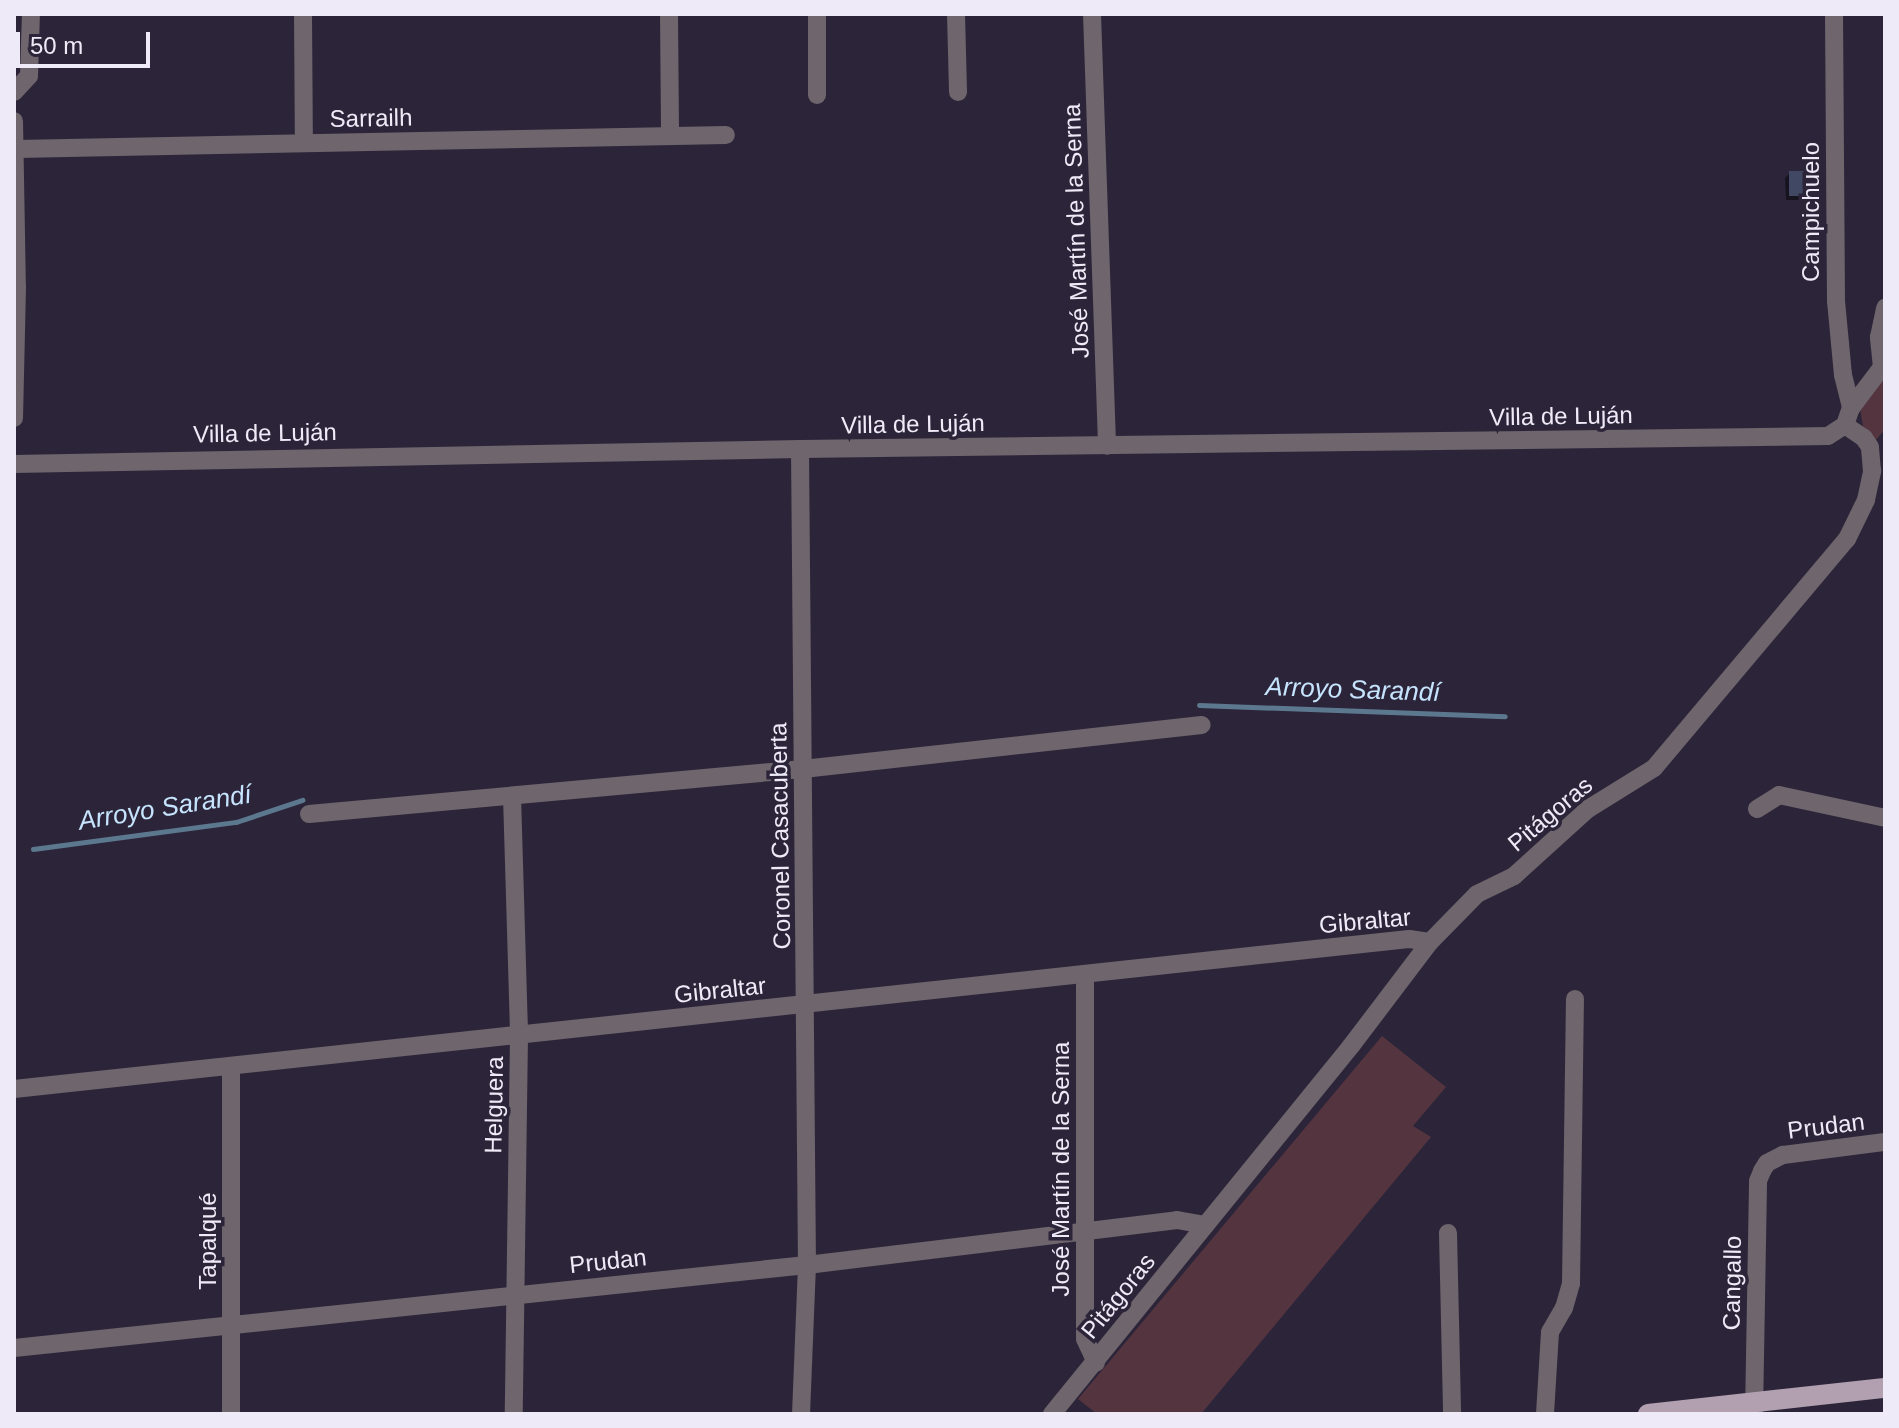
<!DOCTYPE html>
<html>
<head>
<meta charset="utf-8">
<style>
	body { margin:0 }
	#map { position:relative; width:1899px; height:1428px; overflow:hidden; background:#2c2539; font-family:Helvetica,sans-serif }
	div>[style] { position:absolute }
	.green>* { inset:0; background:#53343f }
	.shadow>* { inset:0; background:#0007 }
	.stream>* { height:5px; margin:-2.5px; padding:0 2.5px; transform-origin:2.5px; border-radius:2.5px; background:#5c788f }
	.building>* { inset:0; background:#404864; transform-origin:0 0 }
	.minor>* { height:18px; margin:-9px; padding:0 9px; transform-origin:9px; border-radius:9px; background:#6e656d }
	.major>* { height:20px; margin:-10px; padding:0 10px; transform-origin:10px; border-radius:10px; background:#b2a0b1 }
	span { translate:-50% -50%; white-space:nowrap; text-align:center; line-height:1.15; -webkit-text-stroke:7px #2c2539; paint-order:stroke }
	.street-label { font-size:24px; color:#eeeaf7 }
	.water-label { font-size:26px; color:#c7e4fe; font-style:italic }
	.frame { position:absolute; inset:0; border:16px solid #eeeaf7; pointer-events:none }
	.scale { position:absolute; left:16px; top:32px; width:134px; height:36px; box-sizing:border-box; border:4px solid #eeeaf7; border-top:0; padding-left:10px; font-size:24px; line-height:28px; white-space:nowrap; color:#eeeaf7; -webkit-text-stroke:6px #2c2539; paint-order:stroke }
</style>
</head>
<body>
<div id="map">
	<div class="green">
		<i style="clip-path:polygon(1885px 374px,1885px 429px,1876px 440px,1863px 426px,1860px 409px)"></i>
		<i style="clip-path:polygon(1382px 1036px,1446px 1087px,1413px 1126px,1431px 1137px,1201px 1414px,1097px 1414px,1078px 1399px)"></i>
	</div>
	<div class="shadow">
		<i style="clip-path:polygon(1790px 173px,1819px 195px,1814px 200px,1786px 200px,1785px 178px)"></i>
	</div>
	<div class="stream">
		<i style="left:1199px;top:705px;width:306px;rotate:2.1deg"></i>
		<i style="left:33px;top:849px;width:205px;rotate:-7.6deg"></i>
		<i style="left:236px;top:822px;width:70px;rotate:-18.4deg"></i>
	</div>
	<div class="building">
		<i style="left:1789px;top:171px;width:32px;height:25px"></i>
	</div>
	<div class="minor">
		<i style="left:303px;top:14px;width:129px;rotate:89.6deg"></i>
		<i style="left:669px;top:14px;width:122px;rotate:89.5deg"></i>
		<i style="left:817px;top:14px;width:81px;rotate:90deg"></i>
		<i style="left:956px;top:14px;width:78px;rotate:88.5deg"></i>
		<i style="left:1092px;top:14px;width:432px;rotate:88deg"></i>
		<i style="left:1834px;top:14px;width:287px;rotate:89.6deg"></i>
		<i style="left:1836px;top:301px;width:74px;rotate:84.6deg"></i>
		<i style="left:1843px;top:375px;width:34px;rotate:76deg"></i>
		<i style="left:14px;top:92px;width:22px;rotate:-47deg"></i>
		<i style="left:29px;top:76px;width:62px;rotate:-88.2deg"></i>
		<i style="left:14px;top:121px;width:166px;rotate:89deg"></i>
		<i style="left:17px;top:287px;width:131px;rotate:91.3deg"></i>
		<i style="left:17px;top:149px;width:709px;rotate:-1.13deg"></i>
		<i style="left:1882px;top:367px;width:30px;rotate:-96deg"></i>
		<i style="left:1879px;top:337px;width:30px;rotate:-78deg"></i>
		<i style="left:800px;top:449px;width:816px;rotate:89.51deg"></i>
		<i style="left:807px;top:1265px;width:149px;rotate:92.3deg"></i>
		<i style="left:14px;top:464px;width:786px;rotate:-1.09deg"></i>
		<i style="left:800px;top:449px;width:1028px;rotate:-0.72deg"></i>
		<i style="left:1828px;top:436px;width:20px;rotate:-33deg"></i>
		<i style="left:1845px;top:425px;width:18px;rotate:-71deg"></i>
		<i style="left:1851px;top:408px;width:56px;rotate:-52.9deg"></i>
		<i style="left:512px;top:796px;width:240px;rotate:88.3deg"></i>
		<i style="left:519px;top:1036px;width:378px;rotate:90.8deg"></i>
		<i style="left:1757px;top:809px;width:26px;rotate:-32deg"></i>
		<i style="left:1779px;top:795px;width:108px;rotate:12.2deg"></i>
		<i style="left:309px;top:814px;width:496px;rotate:-5.2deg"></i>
		<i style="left:803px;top:769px;width:401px;rotate:-6.3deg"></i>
		<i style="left:1085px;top:974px;width:365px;rotate:90deg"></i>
		<i style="left:1085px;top:1339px;width:26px;rotate:65deg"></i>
		<i style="left:14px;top:1089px;width:1403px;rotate:-6.14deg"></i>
		<i style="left:1409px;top:939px;width:21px;rotate:8deg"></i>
		<i style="left:1448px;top:1233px;width:181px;rotate:88.7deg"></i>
		<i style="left:14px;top:1348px;width:797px;rotate:-5.98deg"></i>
		<i style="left:807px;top:1265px;width:373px;rotate:-6.9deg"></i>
		<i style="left:1177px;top:1220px;width:29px;rotate:10deg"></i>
		<i style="left:231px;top:1414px;width:347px;rotate:-90deg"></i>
		<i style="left:1052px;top:1414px;width:474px;rotate:-50.9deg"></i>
		<i style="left:1351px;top:1046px;width:131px;rotate:-52.8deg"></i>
		<i style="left:1430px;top:942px;width:67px;rotate:-45.6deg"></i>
		<i style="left:1477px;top:894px;width:41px;rotate:-25.9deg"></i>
		<i style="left:1514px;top:876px;width:100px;rotate:-42.2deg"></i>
		<i style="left:1588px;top:809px;width:78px;rotate:-31.8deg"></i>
		<i style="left:1654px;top:768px;width:299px;rotate:-49.9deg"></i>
		<i style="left:1847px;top:539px;width:43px;rotate:-64deg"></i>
		<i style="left:1866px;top:500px;width:30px;rotate:-78deg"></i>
		<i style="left:1872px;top:471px;width:24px;rotate:-95deg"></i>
		<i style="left:1870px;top:447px;width:11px;rotate:-124deg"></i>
		<i style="left:1864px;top:438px;width:23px;rotate:-146deg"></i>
		<i style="left:1545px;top:1414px;width:82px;rotate:-86.5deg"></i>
		<i style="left:1550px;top:1332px;width:28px;rotate:-60deg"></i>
		<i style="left:1564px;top:1308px;width:26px;rotate:-74deg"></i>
		<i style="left:1571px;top:1283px;width:284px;rotate:-89.2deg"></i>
		<i style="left:1754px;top:1414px;width:233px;rotate:-89deg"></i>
		<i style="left:1758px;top:1181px;width:11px;rotate:-68deg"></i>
		<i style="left:1762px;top:1171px;width:9px;rotate:-58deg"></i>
		<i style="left:1767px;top:1163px;width:18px;rotate:-27deg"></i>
		<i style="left:1783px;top:1155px;width:103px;rotate:-7.3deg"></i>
	</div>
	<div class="major">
		<i style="left:1648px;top:1414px;width:238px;rotate:-6.3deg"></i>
	</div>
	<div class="street-label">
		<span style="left:371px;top:118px;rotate:-1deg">Sarrailh</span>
		<span style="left:1811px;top:212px;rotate:-90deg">Campichuelo</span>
		<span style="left:1076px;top:231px;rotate:-92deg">José Martín de la Serna</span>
		<span style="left:1561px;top:416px;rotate:-1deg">Villa de Luján</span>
		<span style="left:913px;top:424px;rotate:-1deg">Villa de Luján</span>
		<span style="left:265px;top:433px;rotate:-1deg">Villa de Luján</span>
		<span style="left:1550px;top:814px;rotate:-40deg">Pitágoras</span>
		<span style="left:780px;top:836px;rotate:-91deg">Coronel Casacuberta</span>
		<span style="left:1365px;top:921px;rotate:-5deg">Gibraltar</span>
		<span style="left:720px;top:990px;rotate:-6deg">Gibraltar</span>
		<span style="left:494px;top:1105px;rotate:-89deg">Helguera</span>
		<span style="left:1826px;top:1126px;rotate:-7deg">Prudan</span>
		<span style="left:1061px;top:1169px;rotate:-90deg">José Martín de la Serna</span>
		<span style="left:208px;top:1241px;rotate:-90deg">Tapalqué</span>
		<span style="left:608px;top:1261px;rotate:-6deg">Prudan</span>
		<span style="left:1732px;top:1283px;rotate:-89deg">Cangallo</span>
		<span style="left:1118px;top:1296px;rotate:-51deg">Pitágoras</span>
	</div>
	<div class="water-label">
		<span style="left:1353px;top:690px;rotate:2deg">Arroyo Sarandí</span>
		<span style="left:165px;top:808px;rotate:-9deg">Arroyo Sarandí</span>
	</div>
	<div class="frame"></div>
	<div class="scale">50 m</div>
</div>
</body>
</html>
